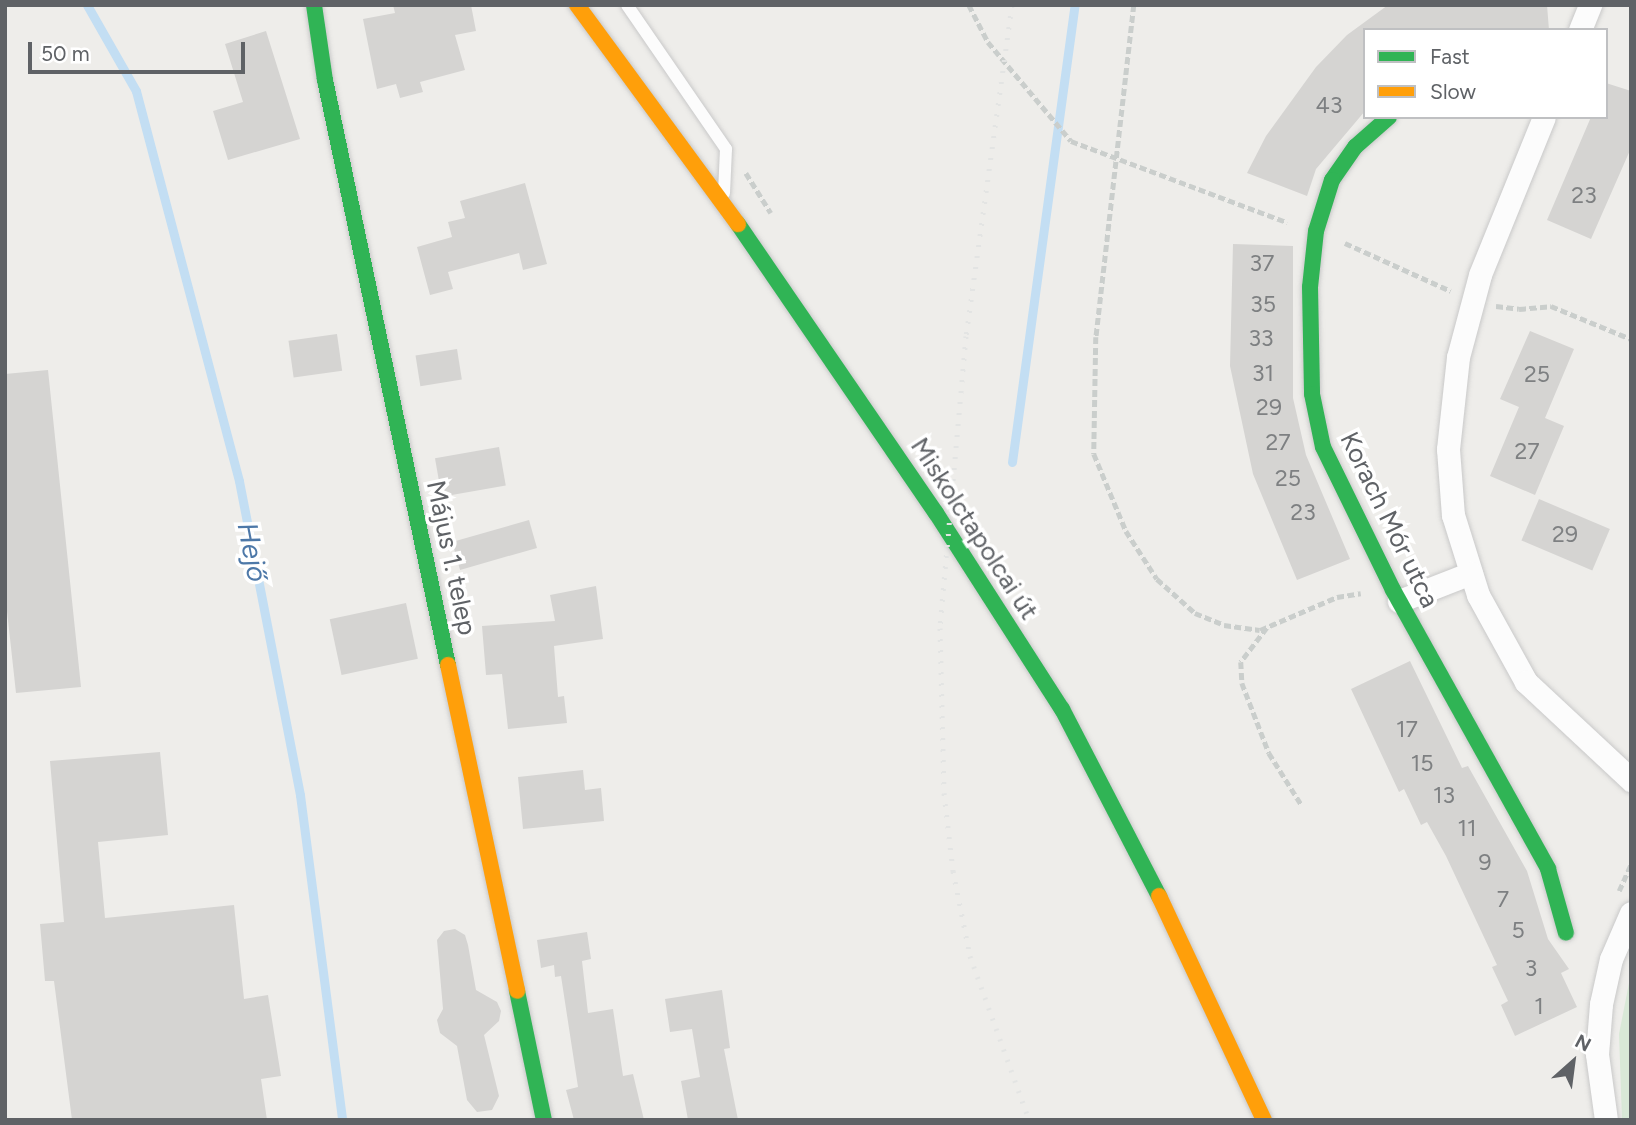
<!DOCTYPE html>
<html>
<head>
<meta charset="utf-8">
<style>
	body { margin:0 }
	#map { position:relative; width:1636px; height:1125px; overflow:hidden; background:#eeedea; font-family:Figtree,sans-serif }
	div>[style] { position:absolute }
	.green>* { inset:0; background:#d9e8d7 }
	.stream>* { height:9px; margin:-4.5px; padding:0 4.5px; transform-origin:4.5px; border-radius:4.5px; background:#c3def3 }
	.building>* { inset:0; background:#d5d4d2; transform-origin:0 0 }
	.path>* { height:4.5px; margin-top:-2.25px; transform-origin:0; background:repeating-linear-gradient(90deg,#cacecc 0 7px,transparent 0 10.5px) }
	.roads { filter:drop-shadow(0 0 2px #c9c9c9) drop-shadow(0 0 2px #c9c9c9) }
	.lane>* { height:12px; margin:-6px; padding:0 6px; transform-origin:6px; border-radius:6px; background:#fcfcfc }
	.street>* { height:23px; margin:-11.5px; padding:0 11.5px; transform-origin:11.5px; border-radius:11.5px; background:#fcfcfc }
	.fast>* { height:16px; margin:-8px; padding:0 8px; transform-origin:8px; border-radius:8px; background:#30b455 }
	.slow>* { height:16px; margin:-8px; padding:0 8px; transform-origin:8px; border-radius:8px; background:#ff9f0a }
	.rail>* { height:5px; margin-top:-2.5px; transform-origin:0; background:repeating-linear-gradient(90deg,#e3e4e3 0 2px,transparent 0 11px) }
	span { translate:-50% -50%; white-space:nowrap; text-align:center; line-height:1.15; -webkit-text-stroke:7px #fff; paint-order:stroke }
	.number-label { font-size:23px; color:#7e8082 }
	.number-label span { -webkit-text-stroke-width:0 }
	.street-label { font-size:26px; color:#5f6266 }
	.water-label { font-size:28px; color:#4d78a8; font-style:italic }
	.frame { position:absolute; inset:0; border:7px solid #5f6266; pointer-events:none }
	.legend { position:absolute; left:1363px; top:28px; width:245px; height:91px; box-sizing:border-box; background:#fff; border:2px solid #bfc0c2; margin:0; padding:9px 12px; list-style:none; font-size:21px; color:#5f6266 }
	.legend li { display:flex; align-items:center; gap:14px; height:35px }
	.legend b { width:35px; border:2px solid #bfc0c2 }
	.north { position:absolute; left:1538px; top:1027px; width:70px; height:70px; -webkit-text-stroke:5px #fff; paint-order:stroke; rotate:28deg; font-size:19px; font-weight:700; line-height:28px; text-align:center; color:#5f6266 }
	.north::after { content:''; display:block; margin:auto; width:24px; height:32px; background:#5f6266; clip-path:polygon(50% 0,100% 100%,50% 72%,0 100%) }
	.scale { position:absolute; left:28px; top:42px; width:217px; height:32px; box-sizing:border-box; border:4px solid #5f6266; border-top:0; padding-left:9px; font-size:21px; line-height:24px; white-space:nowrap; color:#5f6266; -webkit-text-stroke:5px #fff; paint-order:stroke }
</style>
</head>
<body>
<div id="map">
	<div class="green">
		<i style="clip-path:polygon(1631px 973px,1631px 1120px,1622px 1120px,1619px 1034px)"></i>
	</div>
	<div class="stream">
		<i style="left:87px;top:5px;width:99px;rotate:60.3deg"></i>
		<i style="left:136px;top:91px;width:403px;rotate:75.2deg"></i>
		<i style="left:239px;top:481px;width:320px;rotate:79deg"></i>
		<i style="left:300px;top:795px;width:328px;rotate:82.6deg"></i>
		<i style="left:1012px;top:462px;width:461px;rotate:-82.2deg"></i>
	</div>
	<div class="building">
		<i style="clip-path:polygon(393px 5px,471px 5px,476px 31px,455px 35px,465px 70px,420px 82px,423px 92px,400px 98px,396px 84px,377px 89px,363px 19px,395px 13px)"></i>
		<i style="clip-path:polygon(1388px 5px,1547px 5px,1549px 30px,1365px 30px,1365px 111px,1316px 169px,1307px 196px,1247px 173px,1266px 136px,1316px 67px,1347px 35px)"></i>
		<i style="clip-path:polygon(266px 31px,300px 139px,228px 160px,213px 111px,243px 102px,225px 44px)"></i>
		<i style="clip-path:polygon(1606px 83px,1631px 91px,1631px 148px,1591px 239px,1547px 220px,1591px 117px,1606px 117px)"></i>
		<i style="clip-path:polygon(525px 183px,547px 264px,523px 270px,519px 253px,448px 272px,453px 289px,430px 295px,417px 247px,452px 237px,448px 222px,465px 218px,460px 201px)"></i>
		<i style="clip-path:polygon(1233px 244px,1293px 246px,1293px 398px,1306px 455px,1350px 559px,1297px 580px,1253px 474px,1230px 366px)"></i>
		<i style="clip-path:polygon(1530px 331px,1574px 349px,1545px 418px,1564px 426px,1535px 495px,1490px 476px,1519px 407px,1500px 399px)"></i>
		<i style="left:337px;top:334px;width:37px;height:49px;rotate:82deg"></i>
		<i style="left:457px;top:349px;width:31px;height:42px;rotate:81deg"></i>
		<i style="clip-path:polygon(48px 370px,81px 687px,16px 693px,5px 593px,5px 374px)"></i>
		<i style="left:499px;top:447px;width:39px;height:65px;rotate:80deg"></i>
		<i style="left:1539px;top:499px;width:77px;height:45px;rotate:23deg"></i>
		<i style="left:529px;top:520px;width:29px;height:80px;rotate:74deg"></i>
		<i style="clip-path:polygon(596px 586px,603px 639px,554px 646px,558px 697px,564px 696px,567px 723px,508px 729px,502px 674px,486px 675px,482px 626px,555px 621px,550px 595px)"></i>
		<i style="left:406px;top:603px;width:57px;height:78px;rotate:78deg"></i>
		<i style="clip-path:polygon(1410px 661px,1462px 768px,1468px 766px,1527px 871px,1548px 939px,1569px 969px,1561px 973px,1577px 1007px,1515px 1036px,1501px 1005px,1508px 1001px,1492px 967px,1497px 965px,1446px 856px,1427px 822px,1421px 825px,1404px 789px,1399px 792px,1351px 689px)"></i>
		<i style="clip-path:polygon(160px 752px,168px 835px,98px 842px,105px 918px,234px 905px,244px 999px,268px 995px,281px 1076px,261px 1079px,267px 1120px,72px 1120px,54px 981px,45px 981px,40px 924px,64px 922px,50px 761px)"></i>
		<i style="clip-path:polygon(583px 770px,585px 790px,601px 788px,604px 821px,523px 829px,518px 777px)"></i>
		<i style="clip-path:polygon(455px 929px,465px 935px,468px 945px,476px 990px,497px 1002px,501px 1011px,499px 1021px,484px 1035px,499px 1096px,492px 1110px,477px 1112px,467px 1100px,457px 1046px,440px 1033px,437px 1020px,443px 1009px,437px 940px,444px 931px)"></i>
		<i style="clip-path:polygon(587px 932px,591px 959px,582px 961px,588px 1013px,613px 1009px,623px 1076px,633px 1074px,644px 1120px,574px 1120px,566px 1090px,578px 1087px,561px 976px,555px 977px,554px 965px,541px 968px,537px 940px)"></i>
		<i style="clip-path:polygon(722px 990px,730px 1048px,724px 1049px,738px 1120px,688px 1120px,681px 1081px,700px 1077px,692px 1029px,670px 1032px,665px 999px)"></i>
	</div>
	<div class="path">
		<i style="left:969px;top:5px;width:42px;rotate:62.8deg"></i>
		<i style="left:988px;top:42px;width:129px;rotate:50deg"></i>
		<i style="left:1071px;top:141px;width:231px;rotate:20.6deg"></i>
		<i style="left:1134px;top:5px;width:334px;rotate:96.5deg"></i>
		<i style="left:1096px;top:337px;width:117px;rotate:91deg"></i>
		<i style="left:1094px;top:454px;width:83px;rotate:67.4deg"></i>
		<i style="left:1126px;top:531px;width:57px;rotate:57.1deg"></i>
		<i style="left:1157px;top:579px;width:51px;rotate:41.8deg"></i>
		<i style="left:1195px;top:613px;width:31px;rotate:22deg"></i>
		<i style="left:1224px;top:625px;width:36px;rotate:8deg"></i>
		<i style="left:1260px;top:630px;width:84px;rotate:-23.2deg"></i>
		<i style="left:1337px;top:597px;width:24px;rotate:-9deg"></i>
		<i style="left:746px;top:173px;width:47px;rotate:58deg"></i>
		<i style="left:1345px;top:243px;width:116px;rotate:24.4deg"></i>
		<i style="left:1496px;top:306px;width:23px;rotate:7deg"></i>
		<i style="left:1519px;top:309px;width:32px;rotate:-5deg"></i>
		<i style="left:1551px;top:306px;width:87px;rotate:22.4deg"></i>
		<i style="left:1267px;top:628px;width:43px;rotate:127.4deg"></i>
		<i style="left:1241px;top:662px;width:21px;rotate:87deg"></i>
		<i style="left:1242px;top:683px;width:75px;rotate:68.9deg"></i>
		<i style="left:1269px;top:753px;width:60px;rotate:57.9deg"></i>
		<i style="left:1619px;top:891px;width:30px;rotate:-66deg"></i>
	</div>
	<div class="roads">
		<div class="lane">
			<i style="left:627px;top:5px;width:175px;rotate:55.5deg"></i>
			<i style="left:726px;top:149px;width:44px;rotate:92.6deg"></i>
		</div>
		<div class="street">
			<i style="left:1580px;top:30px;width:27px;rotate:-68deg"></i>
			<i style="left:1544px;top:117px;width:170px;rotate:112.1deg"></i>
			<i style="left:1480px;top:275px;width:85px;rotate:105deg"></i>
			<i style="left:1458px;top:357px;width:93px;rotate:96.2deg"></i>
			<i style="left:1448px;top:449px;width:66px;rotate:85.7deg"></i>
			<i style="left:1453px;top:515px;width:84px;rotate:72.6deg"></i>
			<i style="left:1478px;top:595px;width:99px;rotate:61.1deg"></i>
			<i style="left:1526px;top:682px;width:144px;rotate:43deg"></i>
			<i style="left:1399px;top:601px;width:77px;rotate:-21.3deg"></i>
			<i style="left:1606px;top:1120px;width:67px;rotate:-97.8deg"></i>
			<i style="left:1597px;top:1054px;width:50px;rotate:-85.4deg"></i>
			<i style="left:1601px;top:1004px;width:46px;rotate:-77.5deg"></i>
			<i style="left:1611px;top:959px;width:50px;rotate:-66.5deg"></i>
		</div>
		<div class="fast">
			<i style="left:314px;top:5px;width:76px;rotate:81.7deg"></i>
			<i style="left:325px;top:80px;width:598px;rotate:78.13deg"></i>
			<i style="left:1389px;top:117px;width:45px;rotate:138.6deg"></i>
			<i style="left:1355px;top:147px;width:40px;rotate:124.9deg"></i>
			<i style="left:1332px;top:180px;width:53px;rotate:107.4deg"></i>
			<i style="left:1316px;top:231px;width:56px;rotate:96.1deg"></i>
			<i style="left:1310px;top:287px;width:107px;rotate:88.9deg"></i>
			<i style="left:1312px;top:394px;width:54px;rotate:78.3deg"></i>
			<i style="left:1323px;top:447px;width:159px;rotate:63.9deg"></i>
			<i style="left:1393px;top:590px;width:319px;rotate:60.9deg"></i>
			<i style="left:1548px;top:869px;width:66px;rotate:74.3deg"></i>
			<i style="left:738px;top:224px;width:350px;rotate:55.6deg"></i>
			<i style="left:936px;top:513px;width:233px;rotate:57.3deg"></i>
			<i style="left:1062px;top:709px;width:211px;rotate:62.6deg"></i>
			<i style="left:517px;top:991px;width:132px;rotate:78.2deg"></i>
		</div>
		<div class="slow">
			<i style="left:577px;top:5px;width:272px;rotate:53.7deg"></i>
			<i style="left:448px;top:665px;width:333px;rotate:78deg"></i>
			<i style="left:1159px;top:896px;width:247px;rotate:64.9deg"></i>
		</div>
	</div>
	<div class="rail">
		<i style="left:1012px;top:5px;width:334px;rotate:97.9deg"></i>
		<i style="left:966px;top:336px;width:293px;rotate:95.1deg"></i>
		<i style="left:940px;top:628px;width:165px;rotate:88.6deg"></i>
		<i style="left:944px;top:793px;width:79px;rotate:83.4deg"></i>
		<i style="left:953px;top:871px;width:87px;rotate:78.7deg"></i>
		<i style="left:970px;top:956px;width:174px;rotate:70.2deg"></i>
	</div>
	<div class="number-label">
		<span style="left:1329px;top:105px">43</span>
		<span style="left:1584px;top:195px">23</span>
		<span style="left:1262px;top:263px">37</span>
		<span style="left:1263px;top:304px">35</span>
		<span style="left:1261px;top:338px">33</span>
		<span style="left:1263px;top:373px">31</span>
		<span style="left:1537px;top:374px">25</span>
		<span style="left:1269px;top:407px">29</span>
		<span style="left:1278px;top:442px">27</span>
		<span style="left:1527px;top:451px">27</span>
		<span style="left:1288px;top:478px">25</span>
		<span style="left:1303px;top:512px">23</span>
		<span style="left:1565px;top:534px">29</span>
		<span style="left:1407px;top:729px">17</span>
		<span style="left:1422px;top:763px">15</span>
		<span style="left:1444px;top:795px">13</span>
		<span style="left:1467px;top:828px">11</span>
		<span style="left:1485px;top:862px">9</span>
		<span style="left:1503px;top:899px">7</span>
		<span style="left:1518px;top:930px">5</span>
		<span style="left:1531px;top:968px">3</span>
		<span style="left:1539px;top:1006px">1</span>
	</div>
	<div class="street-label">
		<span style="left:1389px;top:520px;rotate:64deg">Korach Mór utca</span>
		<span style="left:974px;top:529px;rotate:57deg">Miskolctapolcai út</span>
		<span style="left:451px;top:558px;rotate:78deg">Május 1. telep</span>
	</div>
	<div class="water-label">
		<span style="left:253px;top:552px;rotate:79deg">Hejő</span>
	</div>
	<div class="frame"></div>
	<ul class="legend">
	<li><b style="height:9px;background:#30b455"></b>Fast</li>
	<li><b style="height:9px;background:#ff9f0a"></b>Slow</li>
	</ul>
	<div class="north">N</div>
	<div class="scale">50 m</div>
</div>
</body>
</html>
